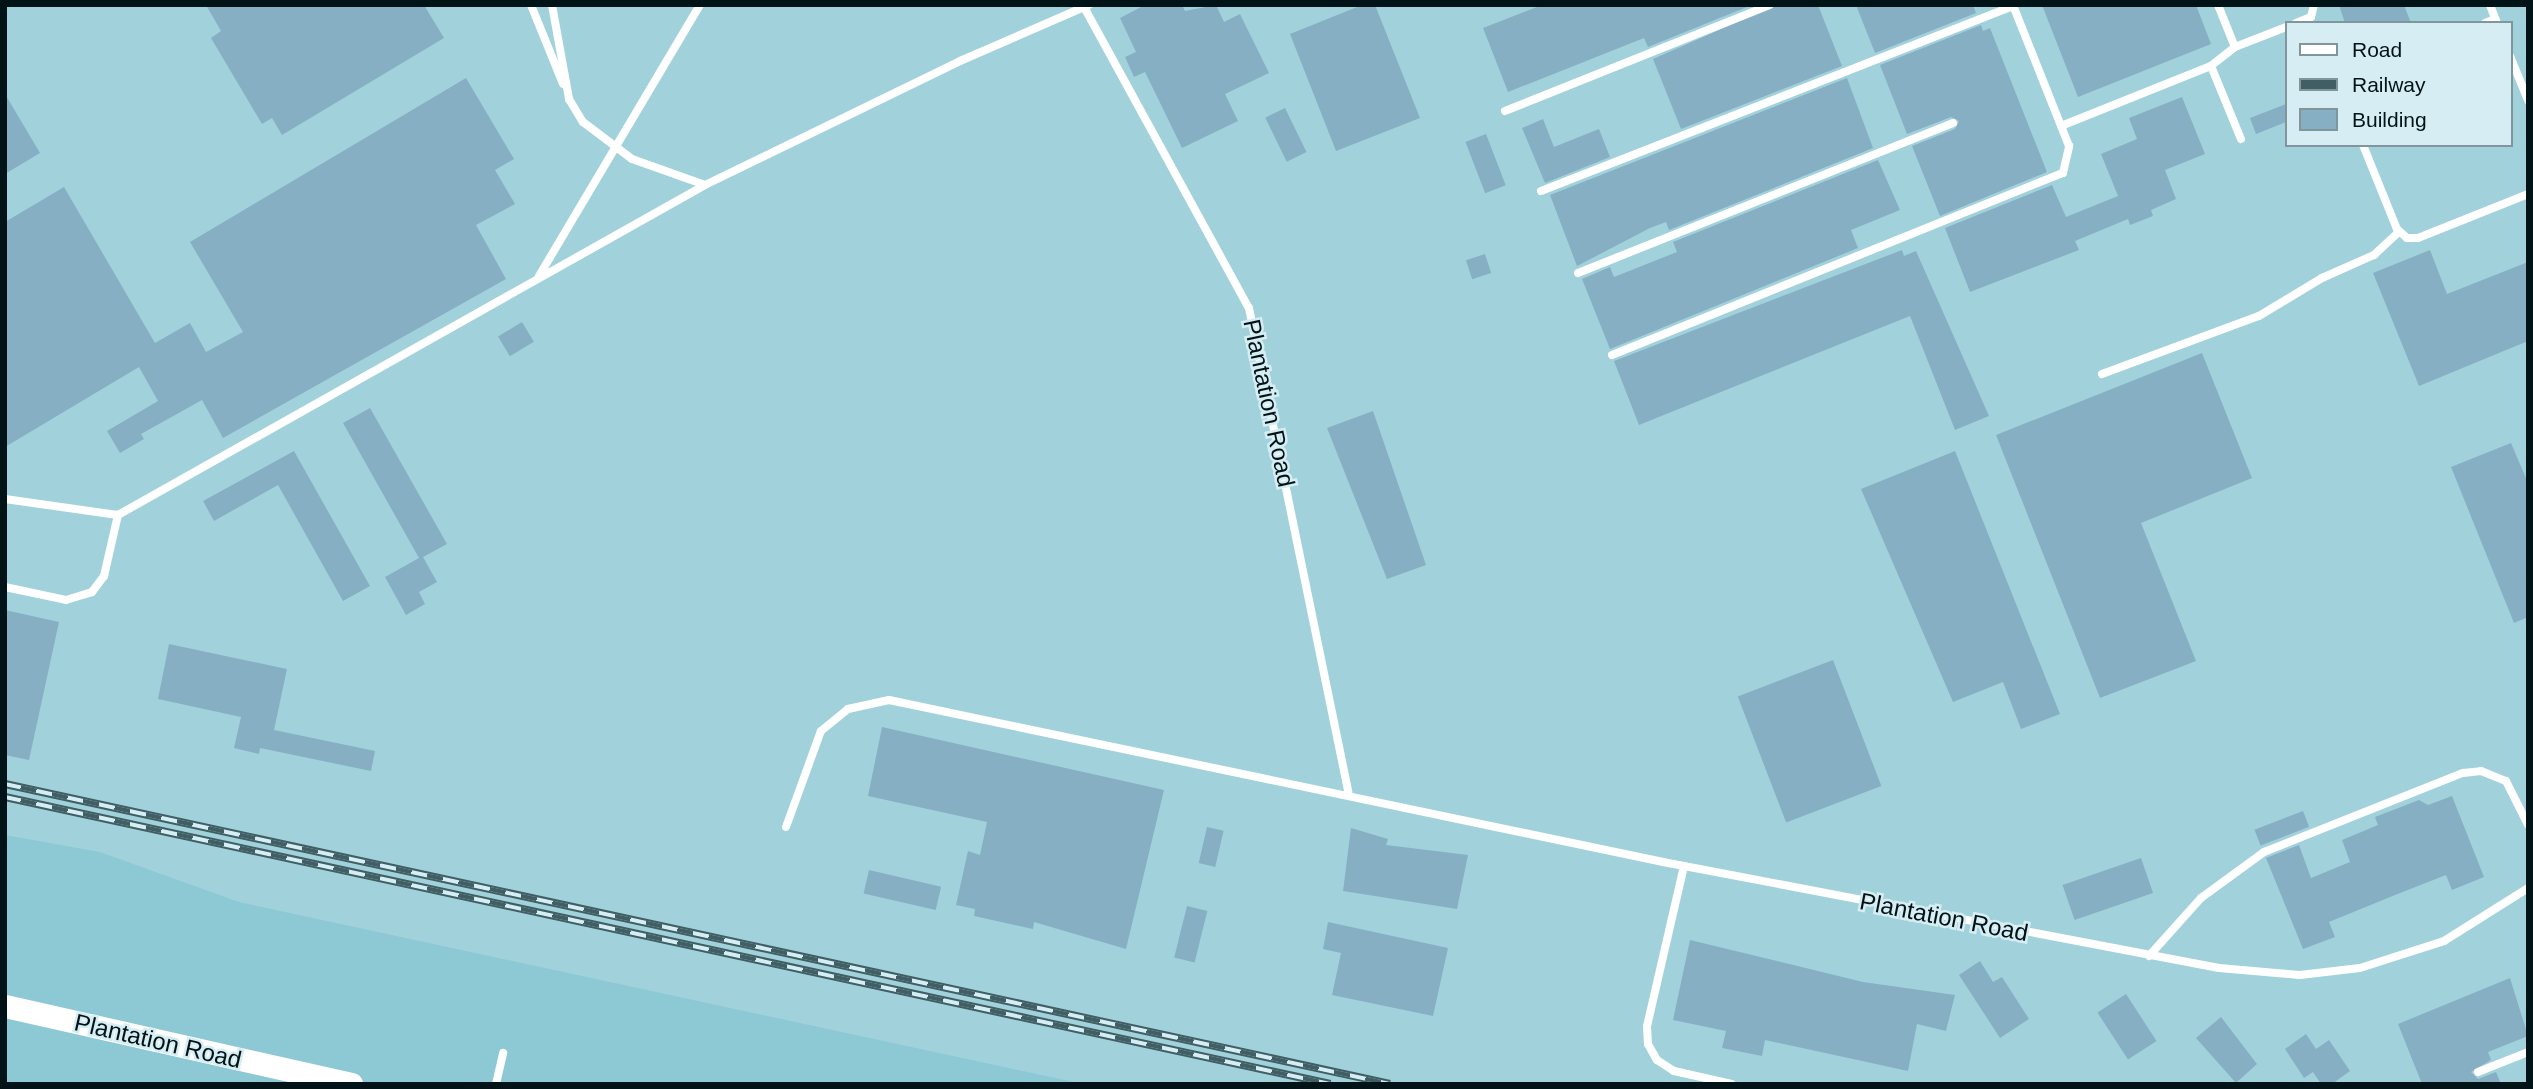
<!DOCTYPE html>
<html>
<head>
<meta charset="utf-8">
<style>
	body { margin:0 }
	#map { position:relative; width:2533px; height:1089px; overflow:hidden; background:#a1d2db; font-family:Arial,sans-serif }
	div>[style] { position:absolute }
	.built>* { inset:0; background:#8dc9d4 }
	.building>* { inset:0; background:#86afc4; transform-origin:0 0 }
	.lane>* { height:8px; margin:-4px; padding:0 4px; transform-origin:4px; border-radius:4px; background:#fff }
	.secondary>* { height:23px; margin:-11.5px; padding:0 11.5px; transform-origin:11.5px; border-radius:11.5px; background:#fff }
	.rail>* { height:8px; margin-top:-4px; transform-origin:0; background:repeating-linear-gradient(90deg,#d6eef3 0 16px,#405e64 0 32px); box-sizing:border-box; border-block:2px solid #405e64 }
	span { translate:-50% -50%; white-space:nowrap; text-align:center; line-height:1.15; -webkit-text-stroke:5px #d6eef3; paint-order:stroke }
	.street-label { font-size:24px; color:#021317 }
	.frame { position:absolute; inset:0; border:7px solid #021317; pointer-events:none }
	.legend { position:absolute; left:2285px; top:21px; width:228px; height:126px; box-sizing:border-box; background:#d6eef3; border:2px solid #81969b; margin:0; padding:9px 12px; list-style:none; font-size:21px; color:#021317 }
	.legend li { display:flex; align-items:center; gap:14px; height:35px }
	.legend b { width:35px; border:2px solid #81969b }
</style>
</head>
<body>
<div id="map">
	<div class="built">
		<i style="clip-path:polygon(5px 835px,100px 852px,239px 902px,1083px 1084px,5px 1084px)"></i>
	</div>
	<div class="building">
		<i style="clip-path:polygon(206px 5px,424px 5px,444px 38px,282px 135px,272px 118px,262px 124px,211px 38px,221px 31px)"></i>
		<i style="clip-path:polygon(1145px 5px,1182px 5px,1185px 11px,1216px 5px,1224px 22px,1240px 14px,1269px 73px,1225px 94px,1238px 121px,1182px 148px,1145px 72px,1134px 77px,1125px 57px,1136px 52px,1120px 18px)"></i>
		<i style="clip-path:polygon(1362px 5px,1375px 5px,1420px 118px,1336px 151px,1290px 34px)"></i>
		<i style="clip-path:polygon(1542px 5px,1752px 5px,1648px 47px,1644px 38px,1508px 92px,1483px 28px)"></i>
		<i style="clip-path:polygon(1776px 5px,1818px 5px,1842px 66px,1681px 129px,1653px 59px)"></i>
		<i style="clip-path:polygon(1856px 5px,1973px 5px,1976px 13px,1875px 53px)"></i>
		<i style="clip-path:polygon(2042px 5px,2196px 5px,2211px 44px,2078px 97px)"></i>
		<i style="clip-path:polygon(2339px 5px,2404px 5px,2411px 23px,2345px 23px)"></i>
		<i style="clip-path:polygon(1981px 25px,1983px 31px,1990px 28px,2047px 172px,1940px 216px,1912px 146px,1955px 129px,1959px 121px,1951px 117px,1907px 134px,1880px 65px)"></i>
		<i style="clip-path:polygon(466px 78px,514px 159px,495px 170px,515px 204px,476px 225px,506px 279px,223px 438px,202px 400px,141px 434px,144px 439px,120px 453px,107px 431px,158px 401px,139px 367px,5px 447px,5px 222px,64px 187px,155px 343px,190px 323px,206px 352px,243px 332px,190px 242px)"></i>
		<i style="clip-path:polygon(1847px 78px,1873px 148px,1669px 230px,1666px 222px,1650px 228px,1577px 266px,1550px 195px)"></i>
		<i style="clip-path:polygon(5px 94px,40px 153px,5px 174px)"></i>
		<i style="clip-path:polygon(2182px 97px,2205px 154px,2165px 170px,2176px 199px,2151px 210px,2153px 216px,2130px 225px,2128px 219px,2075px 241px,2079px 250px,1970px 292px,1945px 228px,2052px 185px,2066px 217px,2118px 196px,2101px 154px,2137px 139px,2129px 118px)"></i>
		<i style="clip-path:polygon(2286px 104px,2286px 122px,2256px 134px,2250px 118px)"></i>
		<i style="left:1285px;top:108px;width:49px;height:22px;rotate:64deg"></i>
		<i style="clip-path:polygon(1543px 119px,1554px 147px,1599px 129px,1610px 157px,1545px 183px,1522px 128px)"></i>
		<i style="left:1486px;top:134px;width:55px;height:22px;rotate:69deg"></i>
		<i style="clip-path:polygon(1878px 160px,1900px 210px,1851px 230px,1858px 248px,1610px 349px,1582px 279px,1610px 267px,1614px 277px,1677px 252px,1673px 242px)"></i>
		<i style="clip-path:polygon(1902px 250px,1904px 256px,1916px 251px,1989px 416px,1955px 430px,1910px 316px,1639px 425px,1614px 361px)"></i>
		<i style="clip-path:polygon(2430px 250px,2447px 294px,2528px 262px,2528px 341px,2419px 386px,2373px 273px)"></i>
		<i style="left:1485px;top:254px;width:20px;height:20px;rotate:72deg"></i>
		<i style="left:522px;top:322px;width:23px;height:28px;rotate:59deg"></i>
		<i style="clip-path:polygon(2202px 353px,2252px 478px,2141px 523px,2196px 661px,2100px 698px,1996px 435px)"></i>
		<i style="clip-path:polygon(370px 408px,447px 544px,423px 557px,437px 582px,419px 592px,425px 604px,406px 615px,385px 577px,419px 558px,343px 423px)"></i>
		<i style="clip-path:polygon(1373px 411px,1426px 565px,1387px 579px,1327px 428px)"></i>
		<i style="clip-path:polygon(2511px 443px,2528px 483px,2528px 617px,2514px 623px,2451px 467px)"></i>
		<i style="clip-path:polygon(294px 451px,370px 586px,343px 601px,278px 485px,214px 521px,203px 501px)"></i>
		<i style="clip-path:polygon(1955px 451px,2060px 714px,2021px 729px,2003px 682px,1953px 702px,1861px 489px)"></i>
		<i style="clip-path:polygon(5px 610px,59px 622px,29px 760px,5px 755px)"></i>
		<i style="clip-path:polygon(169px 644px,287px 669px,274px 730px,375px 751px,371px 771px,260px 748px,259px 754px,234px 748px,241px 717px,158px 699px)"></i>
		<i style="left:1833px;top:660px;width:135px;height:102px;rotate:69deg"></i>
		<i style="clip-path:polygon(882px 727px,1164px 790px,1126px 949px,1034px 922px,1033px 929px,974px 916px,975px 909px,956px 905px,968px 851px,980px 855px,987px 822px,868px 796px)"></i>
		<i style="clip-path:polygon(2452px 796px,2484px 877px,2452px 890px,2446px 875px,2395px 895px,2329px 922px,2335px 937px,2303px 949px,2266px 858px,2299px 845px,2311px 878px,2350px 862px,2342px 840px,2378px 825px,2375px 817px,2419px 800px,2428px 805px)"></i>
		<i style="left:2303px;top:811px;width:17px;height:52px;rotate:69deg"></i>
		<i style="left:1207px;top:827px;width:17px;height:37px;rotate:13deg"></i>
		<i style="clip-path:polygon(1351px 828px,1388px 839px,1386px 845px,1468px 855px,1457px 909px,1343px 891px)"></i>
		<i style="left:2141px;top:858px;width:37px;height:83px;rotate:71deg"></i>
		<i style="left:869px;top:870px;width:74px;height:24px;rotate:13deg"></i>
		<i style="left:1187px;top:906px;width:21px;height:53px;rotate:14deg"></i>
		<i style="clip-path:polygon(1328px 922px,1448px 948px,1433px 1016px,1332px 995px,1341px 953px,1323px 949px)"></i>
		<i style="clip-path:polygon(1690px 940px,1863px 982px,1955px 995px,1946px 1031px,1917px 1024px,1908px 1071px,1765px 1040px,1762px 1056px,1722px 1048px,1726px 1031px,1673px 1020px)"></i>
		<i style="clip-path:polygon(1980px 961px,1993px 982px,2002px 977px,2029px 1019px,2000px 1038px,1959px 975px)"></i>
		<i style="clip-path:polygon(2510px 978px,2528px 1036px,2488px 1052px,2491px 1060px,2471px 1072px,2478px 1079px,2496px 1072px,2501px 1084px,2422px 1084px,2398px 1024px)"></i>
		<i style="left:2126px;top:994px;width:56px;height:34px;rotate:57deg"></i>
		<i style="clip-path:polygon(2221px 1017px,2257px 1064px,2236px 1083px,2196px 1038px)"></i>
		<i style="clip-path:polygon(2306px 1034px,2316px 1049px,2329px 1040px,2350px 1071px,2332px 1084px,2321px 1084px,2313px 1072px,2304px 1078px,2285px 1049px)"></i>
	</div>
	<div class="lane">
		<i style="left:531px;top:5px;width:85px;rotate:67.9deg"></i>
		<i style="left:552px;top:5px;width:96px;rotate:79.7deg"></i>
		<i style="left:569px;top:99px;width:27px;rotate:59deg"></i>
		<i style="left:583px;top:122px;width:61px;rotate:37.1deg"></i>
		<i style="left:632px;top:159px;width:77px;rotate:19.6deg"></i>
		<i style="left:2218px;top:5px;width:45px;rotate:68deg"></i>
		<i style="left:2235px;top:47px;width:31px;rotate:142deg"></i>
		<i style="left:2211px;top:66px;width:79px;rotate:67.7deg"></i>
		<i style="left:2490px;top:5px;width:19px;rotate:69deg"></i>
		<i style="left:1084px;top:7px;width:343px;rotate:61.3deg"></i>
		<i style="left:1249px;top:308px;width:494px;rotate:78.4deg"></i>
		<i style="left:2296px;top:23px;width:16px;rotate:-22deg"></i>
		<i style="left:2311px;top:17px;width:12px;rotate:-76deg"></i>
		<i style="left:2485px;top:23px;width:11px;rotate:-22deg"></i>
		<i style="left:2235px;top:47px;width:55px;rotate:-21.4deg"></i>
		<i style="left:2510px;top:56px;width:48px;rotate:67.8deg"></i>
		<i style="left:1505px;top:111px;width:285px;rotate:-21.8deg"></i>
		<i style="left:2061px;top:126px;width:162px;rotate:-21.8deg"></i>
		<i style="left:2363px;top:145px;width:91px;rotate:68deg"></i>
		<i style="left:2397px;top:229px;width:13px;rotate:42deg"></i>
		<i style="left:2407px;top:238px;width:11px"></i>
		<i style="left:2418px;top:238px;width:118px;rotate:-21.8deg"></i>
		<i style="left:1541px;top:191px;width:507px;rotate:-21.4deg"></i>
		<i style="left:1578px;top:273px;width:404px;rotate:-21.8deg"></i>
		<i style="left:539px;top:276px;width:315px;rotate:-59.3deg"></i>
		<i style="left:1612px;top:355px;width:486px;rotate:-22deg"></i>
		<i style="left:2063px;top:173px;width:28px;rotate:-77deg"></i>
		<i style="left:2069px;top:146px;width:152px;rotate:-111.7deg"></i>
		<i style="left:2102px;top:374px;width:167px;rotate:-20.3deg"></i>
		<i style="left:2259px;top:316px;width:74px;rotate:-31.1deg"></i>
		<i style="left:2322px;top:278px;width:57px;rotate:-23.9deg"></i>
		<i style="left:2374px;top:255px;width:34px;rotate:-43deg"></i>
		<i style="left:5px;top:499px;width:114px;rotate:8.1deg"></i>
		<i style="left:118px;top:515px;width:673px;rotate:-29.34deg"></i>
		<i style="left:705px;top:185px;width:284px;rotate:-25.9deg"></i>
		<i style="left:960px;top:61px;width:141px;rotate:-23.5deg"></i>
		<i style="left:5px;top:587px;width:62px;rotate:12deg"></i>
		<i style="left:66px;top:600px;width:27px;rotate:-17deg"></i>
		<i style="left:92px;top:592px;width:20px;rotate:-53deg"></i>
		<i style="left:104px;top:576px;width:63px;rotate:-77.1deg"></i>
		<i style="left:786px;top:827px;width:102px;rotate:-70deg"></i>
		<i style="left:821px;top:731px;width:35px;rotate:-39deg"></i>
		<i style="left:848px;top:709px;width:42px;rotate:-12.4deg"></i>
		<i style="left:889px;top:700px;width:791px;rotate:11.82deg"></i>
		<i style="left:1663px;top:862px;width:566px;rotate:10.79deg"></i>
		<i style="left:2219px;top:968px;width:81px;rotate:4.9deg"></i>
		<i style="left:2300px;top:975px;width:60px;rotate:-6.7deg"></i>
		<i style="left:2360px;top:968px;width:88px;rotate:-17.8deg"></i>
		<i style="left:2444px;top:941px;width:99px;rotate:-32.2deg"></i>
		<i style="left:1684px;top:866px;width:164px;rotate:103deg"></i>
		<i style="left:1647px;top:1026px;width:18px;rotate:87deg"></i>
		<i style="left:1648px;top:1044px;width:18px;rotate:61deg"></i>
		<i style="left:1657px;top:1060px;width:20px;rotate:33deg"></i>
		<i style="left:1674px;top:1071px;width:59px;rotate:12.6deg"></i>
		<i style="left:2149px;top:956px;width:78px;rotate:-48.1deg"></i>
		<i style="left:2201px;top:898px;width:78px;rotate:-36.1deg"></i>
		<i style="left:2264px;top:852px;width:214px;rotate:-21.7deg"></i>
		<i style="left:2463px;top:773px;width:18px;rotate:-6deg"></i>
		<i style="left:2481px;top:771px;width:27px;rotate:22deg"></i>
		<i style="left:2506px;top:781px;width:49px;rotate:63.4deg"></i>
		<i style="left:2478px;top:1072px;width:54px;rotate:-21.8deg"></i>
		<i style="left:496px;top:1084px;width:32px;rotate:-77deg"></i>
	</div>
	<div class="secondary">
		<i style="left:5px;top:1006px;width:355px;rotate:12.7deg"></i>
	</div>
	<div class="rail">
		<i style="left:5px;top:784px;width:1417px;rotate:12.22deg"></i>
		<i style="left:5px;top:797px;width:1356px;rotate:12.22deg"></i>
	</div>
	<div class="street-label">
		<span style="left:1269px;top:403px;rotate:78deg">Plantation Road</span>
		<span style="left:1944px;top:917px;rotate:11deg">Plantation Road</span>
		<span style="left:158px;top:1041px;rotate:13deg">Plantation Road</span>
	</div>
	<div class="frame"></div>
	<ul class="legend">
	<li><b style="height:9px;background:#fff"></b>Road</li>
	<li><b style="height:9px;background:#405e64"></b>Railway</li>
	<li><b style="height:19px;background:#86afc4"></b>Building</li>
	</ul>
</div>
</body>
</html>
